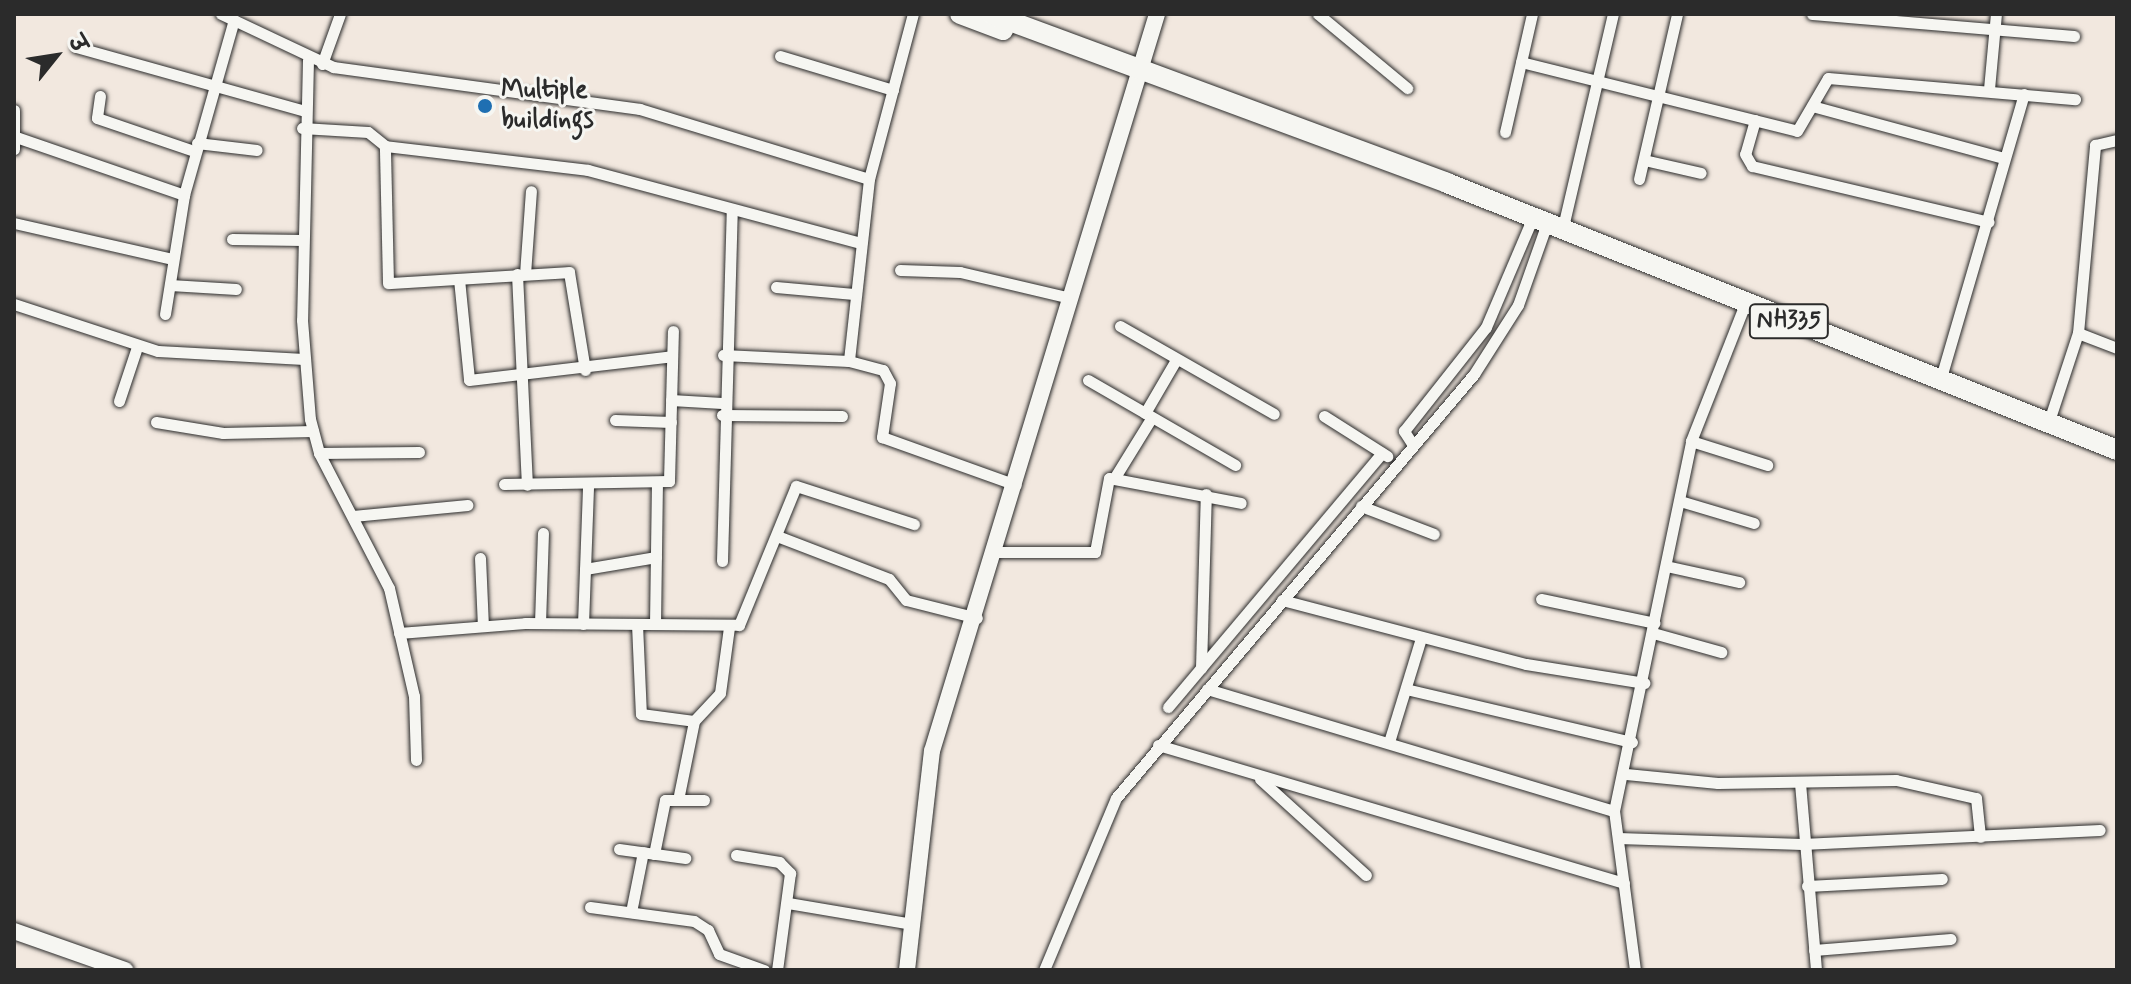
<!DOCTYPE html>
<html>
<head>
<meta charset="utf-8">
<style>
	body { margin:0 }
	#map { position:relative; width:2131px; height:984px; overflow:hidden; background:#f2e8df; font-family:Mynerve,"Playpen Sans Deva",sans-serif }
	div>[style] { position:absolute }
	.roads { filter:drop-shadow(0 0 2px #2b2b2b) drop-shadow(0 0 2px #2b2b2b) }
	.street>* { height:11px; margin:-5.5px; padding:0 5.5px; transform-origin:5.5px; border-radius:5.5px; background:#f6f6f2 }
	.secondary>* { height:16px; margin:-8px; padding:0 8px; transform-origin:8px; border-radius:8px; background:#f6f6f2 }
	.highway>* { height:20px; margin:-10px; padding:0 10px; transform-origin:10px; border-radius:10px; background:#f6f6f2 }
	.dots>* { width:22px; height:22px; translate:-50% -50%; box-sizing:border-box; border:4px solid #f6f6f2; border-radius:50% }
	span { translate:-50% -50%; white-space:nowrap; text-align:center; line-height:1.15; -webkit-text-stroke:6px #f6f6f2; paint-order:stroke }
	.shield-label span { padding:2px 6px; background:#f6f6f2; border:2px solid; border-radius:6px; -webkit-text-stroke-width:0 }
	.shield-label { font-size:24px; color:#2b2b2b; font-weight:700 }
	.poi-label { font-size:26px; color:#2b2b2b; font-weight:700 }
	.left { translate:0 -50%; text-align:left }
	.frame { position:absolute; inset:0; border:16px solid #2b2b2b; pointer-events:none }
	.north { position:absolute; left:16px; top:16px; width:80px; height:80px; -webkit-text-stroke:6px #f6f6f2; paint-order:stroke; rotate:60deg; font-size:22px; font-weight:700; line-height:32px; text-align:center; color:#2b2b2b }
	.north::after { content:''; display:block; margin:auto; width:28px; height:36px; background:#2b2b2b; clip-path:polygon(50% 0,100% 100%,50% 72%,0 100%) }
</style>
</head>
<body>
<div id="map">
	<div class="roads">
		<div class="street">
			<i style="left:221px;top:14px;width:124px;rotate:25.3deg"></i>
			<i style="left:333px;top:67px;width:310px;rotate:7.8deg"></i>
			<i style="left:640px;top:109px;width:239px;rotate:17deg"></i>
			<i style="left:869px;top:179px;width:183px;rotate:96.3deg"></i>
			<i style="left:1318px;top:14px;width:116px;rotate:39.7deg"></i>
			<i style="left:1812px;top:14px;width:263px;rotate:4.8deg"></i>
			<i style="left:76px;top:47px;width:235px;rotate:15.6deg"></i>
			<i style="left:780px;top:56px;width:118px;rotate:16.7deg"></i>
			<i style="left:308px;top:60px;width:260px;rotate:91.3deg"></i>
			<i style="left:302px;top:320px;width:99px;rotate:85.4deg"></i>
			<i style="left:310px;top:419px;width:35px;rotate:75deg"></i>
			<i style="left:319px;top:453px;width:152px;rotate:62.6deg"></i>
			<i style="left:389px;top:588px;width:111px;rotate:77deg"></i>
			<i style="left:414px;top:696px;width:64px;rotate:88.2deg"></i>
			<i style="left:1521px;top:62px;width:284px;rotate:14deg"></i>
			<i style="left:1797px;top:131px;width:61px;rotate:-59.7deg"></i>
			<i style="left:1828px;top:78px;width:248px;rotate:4.9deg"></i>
			<i style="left:322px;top:64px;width:53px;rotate:-70.2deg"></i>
			<i style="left:1989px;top:89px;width:75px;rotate:-84.7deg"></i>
			<i style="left:100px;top:96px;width:22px;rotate:98deg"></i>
			<i style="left:97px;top:118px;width:102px;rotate:18.8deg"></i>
			<i style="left:1812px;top:106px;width:199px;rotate:15.2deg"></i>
			<i style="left:14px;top:110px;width:39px;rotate:90deg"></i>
			<i style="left:1755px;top:120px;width:35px;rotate:106deg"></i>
			<i style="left:1745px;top:154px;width:14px;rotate:60deg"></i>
			<i style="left:1752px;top:166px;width:243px;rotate:13.3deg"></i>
			<i style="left:302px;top:128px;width:66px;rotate:3.5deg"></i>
			<i style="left:368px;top:132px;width:22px;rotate:39deg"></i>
			<i style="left:1505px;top:132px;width:121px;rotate:-77.1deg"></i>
			<i style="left:16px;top:137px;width:178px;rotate:19deg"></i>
			<i style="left:197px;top:143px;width:60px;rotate:6.7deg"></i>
			<i style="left:1644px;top:160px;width:58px;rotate:12.8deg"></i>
			<i style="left:869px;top:179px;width:171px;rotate:-75.1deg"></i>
			<i style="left:1639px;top:179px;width:169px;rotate:-77deg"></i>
			<i style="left:14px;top:223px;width:163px;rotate:12.8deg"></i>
			<i style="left:1562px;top:231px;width:223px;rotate:-76.8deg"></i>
			<i style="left:232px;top:239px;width:71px;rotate:0.8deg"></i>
			<i style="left:900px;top:270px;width:60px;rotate:1.9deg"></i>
			<i style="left:960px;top:272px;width:114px;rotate:13.2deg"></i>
			<i style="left:517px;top:274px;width:211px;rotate:87.3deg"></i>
			<i style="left:525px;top:274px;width:83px;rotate:-85.9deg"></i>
			<i style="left:459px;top:279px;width:101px;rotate:84.3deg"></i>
			<i style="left:469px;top:380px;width:204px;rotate:-6.7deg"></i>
			<i style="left:170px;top:285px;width:66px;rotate:3.5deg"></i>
			<i style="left:776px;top:287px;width:78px;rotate:5.1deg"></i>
			<i style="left:14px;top:304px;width:151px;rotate:18.1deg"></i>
			<i style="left:158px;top:351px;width:146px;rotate:3.1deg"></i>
			<i style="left:165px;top:314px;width:121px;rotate:-80.9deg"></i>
			<i style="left:184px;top:195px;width:182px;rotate:-74.1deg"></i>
			<i style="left:1120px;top:326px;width:177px;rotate:29.7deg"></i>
			<i style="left:2078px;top:333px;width:42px;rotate:21deg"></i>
			<i style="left:723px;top:355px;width:126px;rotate:2.7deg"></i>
			<i style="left:849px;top:361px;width:35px;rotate:15deg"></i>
			<i style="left:883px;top:370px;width:15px;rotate:62deg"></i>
			<i style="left:890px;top:383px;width:55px;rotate:98.4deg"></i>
			<i style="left:882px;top:437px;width:142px;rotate:19.7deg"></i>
			<i style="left:585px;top:370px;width:99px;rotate:-99.3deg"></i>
			<i style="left:569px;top:272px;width:181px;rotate:176.5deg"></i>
			<i style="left:388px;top:283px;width:137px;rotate:-91.3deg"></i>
			<i style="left:385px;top:146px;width:204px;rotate:6.7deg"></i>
			<i style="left:588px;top:170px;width:282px;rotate:15deg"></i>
			<i style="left:1088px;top:380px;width:170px;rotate:30deg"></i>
			<i style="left:1940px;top:381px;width:299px;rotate:-73.7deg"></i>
			<i style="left:671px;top:400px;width:51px;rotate:3.4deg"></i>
			<i style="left:119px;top:401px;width:57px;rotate:-71.6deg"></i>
			<i style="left:1145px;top:413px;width:61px;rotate:-59.7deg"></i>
			<i style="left:722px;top:415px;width:120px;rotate:0.5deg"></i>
			<i style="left:1324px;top:416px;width:75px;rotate:32.4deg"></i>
			<i style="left:615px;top:420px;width:56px;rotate:2deg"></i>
			<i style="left:156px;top:422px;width:68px;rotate:9.3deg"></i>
			<i style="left:223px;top:433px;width:90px;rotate:-1.3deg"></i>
			<i style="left:2048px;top:424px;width:96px;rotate:-71.8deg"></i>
			<i style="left:2078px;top:333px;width:189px;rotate:-84.8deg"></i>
			<i style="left:2095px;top:145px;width:23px;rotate:-13deg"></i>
			<i style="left:1691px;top:441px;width:80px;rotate:17.5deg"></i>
			<i style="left:1413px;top:445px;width:17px;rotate:-123deg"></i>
			<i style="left:1404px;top:431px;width:132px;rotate:-51.7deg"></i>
			<i style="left:1486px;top:327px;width:117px;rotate:-66.9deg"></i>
			<i style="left:319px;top:453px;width:100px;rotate:-0.6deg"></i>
			<i style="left:1115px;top:477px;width:70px;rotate:-58.3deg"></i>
			<i style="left:504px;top:484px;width:165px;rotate:-1deg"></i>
			<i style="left:669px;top:481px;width:150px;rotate:-88.5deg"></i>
			<i style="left:1680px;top:501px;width:77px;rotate:16.6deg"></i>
			<i style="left:1361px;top:506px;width:78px;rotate:21deg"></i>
			<i style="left:353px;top:516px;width:115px;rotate:-5.5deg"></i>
			<i style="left:777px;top:536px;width:120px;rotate:21deg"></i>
			<i style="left:889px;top:579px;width:27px;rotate:51deg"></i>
			<i style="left:906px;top:600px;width:73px;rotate:14.2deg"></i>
			<i style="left:997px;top:552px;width:98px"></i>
			<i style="left:1095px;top:552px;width:75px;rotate:-79.3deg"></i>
			<i style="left:1109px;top:478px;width:134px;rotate:10.7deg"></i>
			<i style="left:480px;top:558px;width:68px;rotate:87.5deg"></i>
			<i style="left:722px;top:561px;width:349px;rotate:-88.4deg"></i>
			<i style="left:1666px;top:566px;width:75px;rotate:12.4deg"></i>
			<i style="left:585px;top:569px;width:72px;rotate:-9.6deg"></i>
			<i style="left:1541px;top:599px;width:116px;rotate:11.9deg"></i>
			<i style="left:1282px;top:600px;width:252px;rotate:14.7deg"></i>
			<i style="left:1526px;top:664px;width:120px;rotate:9.1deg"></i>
			<i style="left:540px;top:623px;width:90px;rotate:-88.1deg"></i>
			<i style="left:583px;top:624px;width:139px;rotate:-87.9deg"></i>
			<i style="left:637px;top:624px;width:90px;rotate:87.5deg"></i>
			<i style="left:641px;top:714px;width:53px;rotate:7.5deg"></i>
			<i style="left:694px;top:721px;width:38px;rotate:-47deg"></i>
			<i style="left:720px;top:693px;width:67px;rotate:-82.2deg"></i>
			<i style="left:655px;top:624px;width:142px;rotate:-89.2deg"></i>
			<i style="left:399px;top:633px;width:126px;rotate:-4.5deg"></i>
			<i style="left:525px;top:623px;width:214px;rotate:0.5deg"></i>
			<i style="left:739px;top:625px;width:150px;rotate:-67.7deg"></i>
			<i style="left:796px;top:486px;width:124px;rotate:17.9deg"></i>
			<i style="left:1653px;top:633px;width:71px;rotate:15.6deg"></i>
			<i style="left:1201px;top:668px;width:174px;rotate:-88.4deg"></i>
			<i style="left:1207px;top:689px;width:425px;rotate:16.7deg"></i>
			<i style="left:1410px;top:690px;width:228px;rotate:13.2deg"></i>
			<i style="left:1168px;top:707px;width:332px;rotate:-49.9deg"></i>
			<i style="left:1389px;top:742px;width:109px;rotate:-72.9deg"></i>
			<i style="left:1158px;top:745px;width:486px;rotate:16.5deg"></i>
			<i style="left:1626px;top:774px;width:92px;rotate:5.6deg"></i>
			<i style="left:1718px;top:783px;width:178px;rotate:-1deg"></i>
			<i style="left:1896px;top:780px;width:82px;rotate:12.7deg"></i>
			<i style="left:1976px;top:798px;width:39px;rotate:84deg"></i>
			<i style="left:1260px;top:779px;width:143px;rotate:42.2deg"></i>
			<i style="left:1800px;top:783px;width:188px;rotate:85.1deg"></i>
			<i style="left:679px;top:795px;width:76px;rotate:-78.5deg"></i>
			<i style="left:1618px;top:838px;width:184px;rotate:1.9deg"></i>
			<i style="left:1802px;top:844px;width:298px;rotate:-2.7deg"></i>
			<i style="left:619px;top:849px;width:67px;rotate:7.8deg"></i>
			<i style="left:654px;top:854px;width:55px;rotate:-78.5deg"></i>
			<i style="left:665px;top:800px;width:39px"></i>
			<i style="left:736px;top:855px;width:44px;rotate:9.2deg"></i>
			<i style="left:779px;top:862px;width:16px;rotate:45deg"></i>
			<i style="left:790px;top:873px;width:98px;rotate:97.6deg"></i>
			<i style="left:1807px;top:886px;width:135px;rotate:-3deg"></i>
			<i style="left:788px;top:903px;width:126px;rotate:9.6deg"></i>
			<i style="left:590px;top:907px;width:105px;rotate:7.7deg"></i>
			<i style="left:694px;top:921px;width:17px;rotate:33deg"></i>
			<i style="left:708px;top:930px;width:26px;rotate:65deg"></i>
			<i style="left:719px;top:954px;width:48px;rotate:19.6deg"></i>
			<i style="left:631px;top:912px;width:61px;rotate:-78.7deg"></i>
			<i style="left:1814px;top:950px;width:137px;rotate:-4.6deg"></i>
			<i style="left:1044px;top:970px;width:186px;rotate:-67.3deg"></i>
			<i style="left:1116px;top:798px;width:555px;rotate:-49.82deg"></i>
			<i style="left:1474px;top:374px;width:82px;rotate:-57.5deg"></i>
			<i style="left:1518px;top:305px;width:84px;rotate:-70.5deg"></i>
			<i style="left:1635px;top:970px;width:160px;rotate:-97.5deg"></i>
			<i style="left:1614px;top:811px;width:378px;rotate:-78.2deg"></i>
			<i style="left:1691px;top:441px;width:147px;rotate:-68.5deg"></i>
		</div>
		<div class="secondary">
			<i style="left:14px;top:931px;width:118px;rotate:19.4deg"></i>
			<i style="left:907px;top:970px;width:220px;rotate:-83.5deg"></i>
			<i style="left:932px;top:751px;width:771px;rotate:-73.02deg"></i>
		</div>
		<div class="highway">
			<i style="left:960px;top:14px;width:46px;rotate:20.4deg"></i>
			<i style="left:991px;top:14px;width:486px;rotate:20.3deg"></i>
			<i style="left:1447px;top:183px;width:721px;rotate:21.73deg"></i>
		</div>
	</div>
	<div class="dots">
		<i style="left:485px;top:106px;background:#1f6fb2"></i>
	</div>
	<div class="shield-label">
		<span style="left:1789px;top:321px">NH335</span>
	</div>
	<div class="poi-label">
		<span class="left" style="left:501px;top:106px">Multiple<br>buildings</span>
	</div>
	<div class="frame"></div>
	<div class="north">उ</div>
</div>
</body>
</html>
